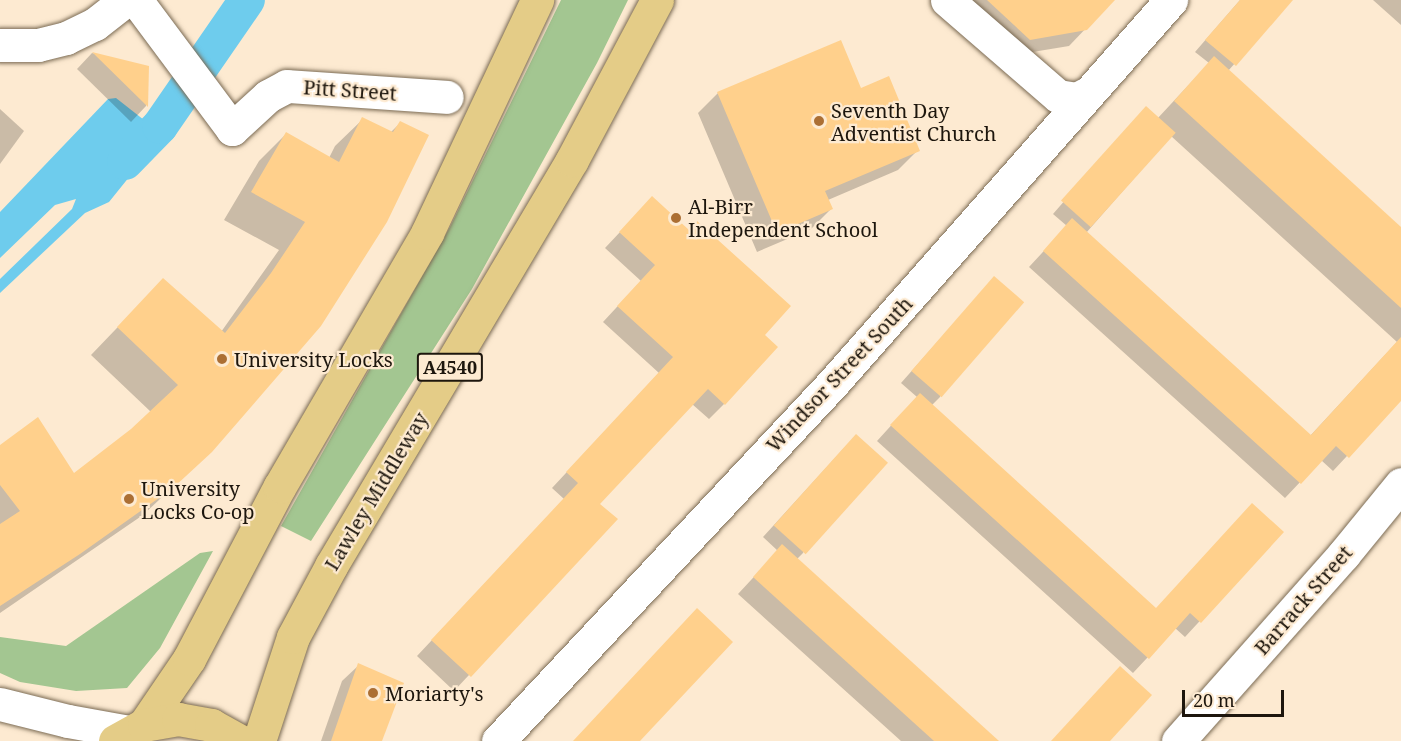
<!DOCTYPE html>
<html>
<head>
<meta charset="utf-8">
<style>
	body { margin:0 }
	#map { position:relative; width:1401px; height:741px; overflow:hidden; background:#fdead1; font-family:"Noto Serif",serif }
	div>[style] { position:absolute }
	.green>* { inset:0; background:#a3c691 }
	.water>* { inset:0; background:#6ecced }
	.shadow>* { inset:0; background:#0003 }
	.canal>* { height:36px; margin:-18px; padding:0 18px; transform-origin:18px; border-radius:18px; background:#6ecced }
	.building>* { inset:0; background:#ffd08c; transform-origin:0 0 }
	.roads { filter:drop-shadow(0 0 2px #7b6b54) drop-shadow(0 0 2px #7b6b54) }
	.minor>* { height:33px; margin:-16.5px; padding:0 16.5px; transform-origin:16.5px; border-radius:16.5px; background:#fff }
	.highway>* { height:33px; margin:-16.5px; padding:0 16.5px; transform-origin:16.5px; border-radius:16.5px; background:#e4cc87 }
	.dots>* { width:16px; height:16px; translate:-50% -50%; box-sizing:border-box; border:3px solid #fdead1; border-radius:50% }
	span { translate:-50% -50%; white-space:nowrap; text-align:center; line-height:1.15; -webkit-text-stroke:4.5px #fdead1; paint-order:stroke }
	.shield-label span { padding:2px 4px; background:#fdead1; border:2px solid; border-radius:4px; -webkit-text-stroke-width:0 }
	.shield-label { font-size:18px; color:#1d160d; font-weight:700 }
	.street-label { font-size:20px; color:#1d160d }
	.poi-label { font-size:20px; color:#1d160d }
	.left { translate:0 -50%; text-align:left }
	.scale { position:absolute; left:1182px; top:690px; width:102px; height:27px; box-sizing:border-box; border:3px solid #1d160d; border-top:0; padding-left:8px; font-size:18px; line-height:21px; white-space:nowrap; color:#1d160d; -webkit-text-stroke:4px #fdead1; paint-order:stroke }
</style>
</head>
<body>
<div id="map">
	<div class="green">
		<i style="clip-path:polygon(561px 0,628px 0,597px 63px,472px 289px,311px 541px,281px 526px,450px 227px)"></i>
		<i style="clip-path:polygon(213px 551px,160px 648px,127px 688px,76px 691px,20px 682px,0 673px,0 637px,66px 646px,200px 553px)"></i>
	</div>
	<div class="water">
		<i style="clip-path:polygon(240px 0,255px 0,219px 54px,213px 39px)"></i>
		<i style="clip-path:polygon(116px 98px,144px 120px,156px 117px,163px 135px,109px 202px,85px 213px,0 293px,0 279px,72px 209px,76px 199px,55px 205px,0 258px,0 212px,108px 99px)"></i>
	</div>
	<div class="shadow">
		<i style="clip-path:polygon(954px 0,1113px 0,1069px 46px,1014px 55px)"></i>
		<i style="clip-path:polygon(evenodd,1240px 0,1291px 0,1228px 71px,1401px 229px,1401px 398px,1333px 471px,1321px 460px,1285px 498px,1029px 267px,1067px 226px,1053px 214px,1135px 120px,1157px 119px,1209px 63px,1195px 52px,1240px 0,1171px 136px,1397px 342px,1310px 436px,1086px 233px,1171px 136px)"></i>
		<i style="clip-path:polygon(1373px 0,1401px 0,1401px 25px)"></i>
		<i style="clip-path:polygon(92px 53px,148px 67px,146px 106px,131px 122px,77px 69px)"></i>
		<i style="clip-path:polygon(718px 93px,918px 150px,898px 170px,828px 200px,831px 209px,811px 229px,757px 252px,698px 113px)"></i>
		<i style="clip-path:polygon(0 109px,24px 131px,0 164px)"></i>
		<i style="clip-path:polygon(363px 119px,391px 132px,400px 123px,211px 451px,143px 515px,0 613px,0 447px,74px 476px,132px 430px,151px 412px,91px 355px,163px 280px,221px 332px,279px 250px,224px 220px,259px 161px,286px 134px,329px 158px,335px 146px)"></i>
		<i style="clip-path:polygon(637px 214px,763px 335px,724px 404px,709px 419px,692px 404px,598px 504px,469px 675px,454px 691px,417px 656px,564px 499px,552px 488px,659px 373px,603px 322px,641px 281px,605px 248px)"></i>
		<i style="clip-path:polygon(994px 278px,940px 397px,931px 406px,1156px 609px,1282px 532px,1185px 637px,1175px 628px,1133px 673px,877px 441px,917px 397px,901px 383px)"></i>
		<i style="clip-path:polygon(845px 447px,803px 553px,796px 560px,997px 741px,901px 741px,738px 594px,778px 551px,763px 537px)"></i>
		<i style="clip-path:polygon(359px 665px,380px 741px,321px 741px,342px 681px)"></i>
	</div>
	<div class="canal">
		<i style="left:125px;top:162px;width:50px;rotate:-45.8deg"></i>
		<i style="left:160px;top:126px;width:153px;rotate:-55.4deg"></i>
	</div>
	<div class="building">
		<i style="clip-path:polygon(987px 0,1115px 0,1087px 30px,1030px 40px)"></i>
		<i style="clip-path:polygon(1240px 0,1293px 0,1236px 66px,1205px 40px)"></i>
		<i style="clip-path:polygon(841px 40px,861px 88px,889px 76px,920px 151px,825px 191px,833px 209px,777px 233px,717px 92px)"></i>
		<i style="clip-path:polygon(92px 52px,149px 66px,148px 107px)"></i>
		<i style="clip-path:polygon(1214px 56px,1401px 227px,1401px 308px,1174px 101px)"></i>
		<i style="left:1146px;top:106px;width:40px;height:127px;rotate:42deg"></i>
		<i style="clip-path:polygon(362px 117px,393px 132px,400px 121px,429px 135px,387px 222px,321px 326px,212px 452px,173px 488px,80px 554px,0 606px,0 524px,20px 511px,0 485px,0 445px,38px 417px,74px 473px,131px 429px,178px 385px,117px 327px,163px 278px,225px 333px,271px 273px,305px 222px,251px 192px,286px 132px,339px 162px)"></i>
		<i style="clip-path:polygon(652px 196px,689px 230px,697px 221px,791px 306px,765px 335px,778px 347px,725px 405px,708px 389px,600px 504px,618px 519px,471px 677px,431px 640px,578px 483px,566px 472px,673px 357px,617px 306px,655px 265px,619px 232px)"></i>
		<i style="clip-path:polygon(1072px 218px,1311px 435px,1401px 337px,1401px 401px,1349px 458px,1336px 446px,1301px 484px,1043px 251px)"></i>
		<i style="left:994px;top:276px;width:40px;height:126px;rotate:41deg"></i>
		<i style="clip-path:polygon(920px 393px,1156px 608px,1252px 503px,1284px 532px,1201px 623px,1190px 613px,1149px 659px,890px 425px)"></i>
		<i style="left:856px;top:434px;width:43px;height:123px;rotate:42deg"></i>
		<i style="clip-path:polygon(782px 544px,999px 741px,934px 741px,753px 577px)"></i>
		<i style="clip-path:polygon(697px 608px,733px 642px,655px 725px,640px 741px,573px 741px)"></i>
		<i style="clip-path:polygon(358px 663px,404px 683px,382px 741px,331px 741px)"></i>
		<i style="clip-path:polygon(1120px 666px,1152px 695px,1110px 741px,1051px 741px)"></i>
	</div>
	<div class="roads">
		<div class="minor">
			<i style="left:136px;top:0;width:161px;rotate:53.3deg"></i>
			<i style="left:232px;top:129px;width:49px;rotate:-42.5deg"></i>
			<i style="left:268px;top:96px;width:21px;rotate:-28deg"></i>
			<i style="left:287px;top:86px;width:160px;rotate:3.9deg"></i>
			<i style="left:947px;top:0;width:147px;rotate:40.9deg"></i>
			<i style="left:1058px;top:96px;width:19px;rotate:9deg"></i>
			<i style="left:1077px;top:99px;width:10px;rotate:-29deg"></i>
			<i style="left:0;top:45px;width:38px"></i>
			<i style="left:38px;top:45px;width:29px;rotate:-14deg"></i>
			<i style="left:66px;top:38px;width:32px;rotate:-26deg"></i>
			<i style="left:95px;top:24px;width:39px;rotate:-38deg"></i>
			<i style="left:0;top:704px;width:70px;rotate:14deg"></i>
			<i style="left:68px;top:721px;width:62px;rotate:10.2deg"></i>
			<i style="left:498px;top:741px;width:490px;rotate:-46.9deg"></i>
			<i style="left:833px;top:383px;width:511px;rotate:-48.57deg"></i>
			<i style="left:1178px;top:741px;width:250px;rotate:-48.4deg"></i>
			<i style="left:1344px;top:554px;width:90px;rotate:-50.8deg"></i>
		</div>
		<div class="highway">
			<i style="left:144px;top:725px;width:80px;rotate:-55.7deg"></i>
			<i style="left:189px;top:659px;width:195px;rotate:-62.3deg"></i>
			<i style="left:280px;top:486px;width:293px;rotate:-59.8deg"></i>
			<i style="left:427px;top:233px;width:258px;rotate:-64.7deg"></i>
			<i style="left:115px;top:741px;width:33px;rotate:-29deg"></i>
			<i style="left:144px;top:725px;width:35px;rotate:-10deg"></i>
			<i style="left:178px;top:719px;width:34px;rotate:10deg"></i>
			<i style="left:211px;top:725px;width:33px;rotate:29deg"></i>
			<i style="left:259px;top:741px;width:109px;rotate:-71.9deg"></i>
			<i style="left:293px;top:637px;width:81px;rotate:-61.8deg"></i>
			<i style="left:331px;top:566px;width:472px;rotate:-59.3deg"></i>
			<i style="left:572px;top:160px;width:181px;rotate:-62deg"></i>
		</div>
	</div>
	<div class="dots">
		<i style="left:819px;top:121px;background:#ac6f33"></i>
		<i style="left:676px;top:218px;background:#ac6f33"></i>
		<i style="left:222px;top:359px;background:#ac6f33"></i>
		<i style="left:129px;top:499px;background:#ac6f33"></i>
		<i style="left:373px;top:693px;background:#ac6f33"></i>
	</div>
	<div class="shield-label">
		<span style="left:450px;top:367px">A4540</span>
	</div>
	<div class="street-label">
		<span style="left:350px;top:90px;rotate:4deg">Pitt Street</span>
		<span style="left:839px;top:374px;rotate:-47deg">Windsor Street South</span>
		<span style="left:376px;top:491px;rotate:-59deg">Lawley Middleway</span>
		<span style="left:1303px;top:600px;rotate:-49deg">Barrack Street</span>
	</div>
	<div class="poi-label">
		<span class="left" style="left:831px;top:122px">Seventh Day<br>Adventist Church</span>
		<span class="left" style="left:688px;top:218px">Al-Birr<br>Independent School</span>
		<span class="left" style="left:234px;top:359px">University Locks</span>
		<span class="left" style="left:141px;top:500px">University<br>Locks Co-op</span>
		<span class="left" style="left:385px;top:693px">Moriarty's</span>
	</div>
	<div class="scale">20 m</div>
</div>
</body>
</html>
